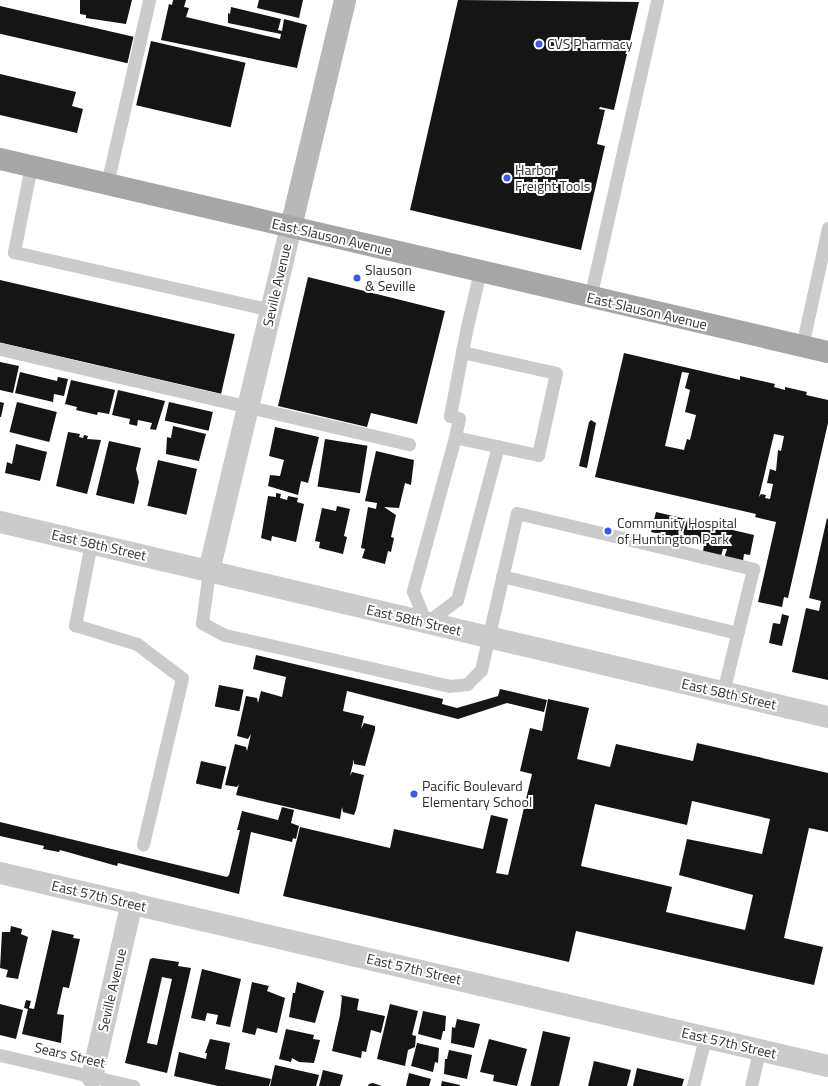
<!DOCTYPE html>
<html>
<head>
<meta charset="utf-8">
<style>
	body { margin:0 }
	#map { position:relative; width:828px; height:1086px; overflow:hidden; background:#fff; font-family:"Titillium Web",sans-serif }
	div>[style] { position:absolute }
	.building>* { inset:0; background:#151515; transform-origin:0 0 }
	.lane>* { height:13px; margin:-6.5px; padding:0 6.5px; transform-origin:6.5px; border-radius:6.5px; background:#cbcbcb }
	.street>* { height:22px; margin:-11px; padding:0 11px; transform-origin:11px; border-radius:11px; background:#cbcbcb }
	.secondary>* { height:22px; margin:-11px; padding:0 11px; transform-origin:11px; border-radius:11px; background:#b8b8b8 }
	.primary>* { height:22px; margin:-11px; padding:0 11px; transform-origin:11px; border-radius:11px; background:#a6a6a6 }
	.dots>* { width:11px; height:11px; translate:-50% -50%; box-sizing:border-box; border:2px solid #fff; border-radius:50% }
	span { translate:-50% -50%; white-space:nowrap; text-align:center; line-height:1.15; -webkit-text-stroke:4px #fff; paint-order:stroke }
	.poi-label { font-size:14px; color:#2e2e2e }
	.left { translate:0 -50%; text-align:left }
	.street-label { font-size:14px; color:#2e2e2e }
</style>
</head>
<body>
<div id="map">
	<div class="building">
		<i style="clip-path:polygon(80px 0,132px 0,126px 24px,86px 18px,86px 15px,80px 14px)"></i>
		<i style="clip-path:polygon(173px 0,186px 0,184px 7px,189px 8px,186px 17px,280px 39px,281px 34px,228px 23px,228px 13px,230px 14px,231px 7px,281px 19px,278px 30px,282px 31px,284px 19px,307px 25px,297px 68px,161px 40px,169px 4px,172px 5px)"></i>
		<i style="clip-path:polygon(259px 0,303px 0,299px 18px,257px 8px)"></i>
		<i style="clip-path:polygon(458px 0,639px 2px,614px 110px,600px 107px,599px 109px,605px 110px,597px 144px,605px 146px,581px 250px,410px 210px)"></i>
		<i style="left:0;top:6px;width:137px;height:27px;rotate:13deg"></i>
		<i style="left:151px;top:41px;width:97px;height:66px;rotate:13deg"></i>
		<i style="clip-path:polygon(0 74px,76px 92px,72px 106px,83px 109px,77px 133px,0 115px)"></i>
		<i style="clip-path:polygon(308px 277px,445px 311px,417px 424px,371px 413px,367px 427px,278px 406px)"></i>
		<i style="left:0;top:280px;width:241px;height:61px;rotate:13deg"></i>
		<i style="clip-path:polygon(evenodd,624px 353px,740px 380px,740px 376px,775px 384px,774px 387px,785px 390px,785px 387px,807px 392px,806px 395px,828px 400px,828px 423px,788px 598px,784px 597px,782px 607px,758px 602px,776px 522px,755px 517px,756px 514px,595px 477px,624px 353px,682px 372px,689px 373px,685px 388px,690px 390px,685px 412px,696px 415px,690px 440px,687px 439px,684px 450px,665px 446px,682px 372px,624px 353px,774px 434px,784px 436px,781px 451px,778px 450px,776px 471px,770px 469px,767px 483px,773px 484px,770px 499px,765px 498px,766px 495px,761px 494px,759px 497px,774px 434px)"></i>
		<i style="clip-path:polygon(0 362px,19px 366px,13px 393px,0 390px)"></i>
		<i style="clip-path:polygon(20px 372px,57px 381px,58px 377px,68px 379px,64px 396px,54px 394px,53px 402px,15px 393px)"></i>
		<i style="clip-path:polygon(71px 380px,115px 390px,109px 414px,98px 412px,97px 415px,76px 410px,77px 407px,65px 404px)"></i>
		<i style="clip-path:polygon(118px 390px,165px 401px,156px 430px,150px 429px,152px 423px,138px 420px,137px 426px,129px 424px,130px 419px,112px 415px)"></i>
		<i style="clip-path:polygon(0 402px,4px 403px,1px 417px,0 417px)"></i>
		<i style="left:17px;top:402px;width:41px;height:31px;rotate:14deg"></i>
		<i style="left:169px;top:402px;width:45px;height:19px;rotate:13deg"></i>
		<i style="clip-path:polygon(591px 420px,596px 423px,587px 468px,579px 466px,589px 422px)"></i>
		<i style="clip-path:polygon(173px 426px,206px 434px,199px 461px,166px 454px,167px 437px,171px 438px)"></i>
		<i style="clip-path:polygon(275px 427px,319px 437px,308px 483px,301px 481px,298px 495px,268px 486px,270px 475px,280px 476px,284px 460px,269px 456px)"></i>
		<i style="clip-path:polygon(68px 432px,80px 434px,79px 437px,83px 438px,84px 435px,88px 436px,87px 439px,101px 440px,87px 494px,56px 486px)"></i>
		<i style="left:325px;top:439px;width:43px;height:48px;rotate:9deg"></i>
		<i style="clip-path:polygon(109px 441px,141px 448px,136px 469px,139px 482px,134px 504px,96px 495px)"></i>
		<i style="clip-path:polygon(16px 444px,47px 452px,40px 481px,5px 473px,7px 462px,12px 464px)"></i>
		<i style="clip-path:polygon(376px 451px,414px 460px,411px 485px,405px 483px,399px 508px,384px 507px,396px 515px,391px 537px,394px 538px,391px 552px,388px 551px,385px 564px,362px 558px,365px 549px,361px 548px,368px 507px,376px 509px,377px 503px,365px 501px)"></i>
		<i style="left:158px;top:460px;width:40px;height:47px;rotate:13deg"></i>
		<i style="clip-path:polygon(276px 493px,281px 494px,280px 498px,287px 500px,288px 496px,298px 498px,297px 502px,304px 504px,296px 542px,272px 536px,271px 541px,261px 538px,268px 496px,276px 497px)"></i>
		<i style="clip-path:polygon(337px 506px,350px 509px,344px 536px,347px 537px,343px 554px,319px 548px,320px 542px,315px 541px,322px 508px,336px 511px)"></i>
		<i style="clip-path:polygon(656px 512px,754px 535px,750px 555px,744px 554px,743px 561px,724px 558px,727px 549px,723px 549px,721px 556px,703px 552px,704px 544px,651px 532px)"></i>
		<i style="clip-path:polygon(827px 518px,828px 519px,828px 680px,792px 672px,806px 608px,819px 611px,821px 601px,809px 598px)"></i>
		<i style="clip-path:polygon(782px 614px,789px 616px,782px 646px,769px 643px,773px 623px,780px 624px)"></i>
		<i style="clip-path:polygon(256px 655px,443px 699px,442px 704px,457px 708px,498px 696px,500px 689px,547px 700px,544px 712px,507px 703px,458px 719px,347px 691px,343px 711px,364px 716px,361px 729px,364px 723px,375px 726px,375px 730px,365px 766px,354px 764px,354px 759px,350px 776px,352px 772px,364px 775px,356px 810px,354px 815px,343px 812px,342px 807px,340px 819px,236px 795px,239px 784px,237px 787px,225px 785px,235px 744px,246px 747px,247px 751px,251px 734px,248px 739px,237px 736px,246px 696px,257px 698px,258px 703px,261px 691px,282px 697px,286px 677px,253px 669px)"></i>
		<i style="left:219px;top:685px;width:25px;height:22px;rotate:11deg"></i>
		<i style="clip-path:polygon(evenodd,548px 699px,589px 708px,577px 759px,610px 767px,616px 744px,693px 761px,697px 743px,828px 773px,828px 832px,809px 828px,784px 938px,823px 947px,814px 985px,576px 931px,569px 962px,283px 896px,300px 827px,390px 848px,394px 829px,483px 849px,491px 815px,508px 819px,496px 873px,508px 875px,532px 774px,520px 771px,530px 728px,542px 731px,548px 699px,692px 801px,770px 819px,762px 854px,687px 839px,679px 875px,753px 895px,745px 930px,666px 912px,672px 887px,581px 866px,595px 804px,687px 825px,692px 801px)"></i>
		<i style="left:201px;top:761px;width:26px;height:23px;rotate:13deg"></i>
		<i style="clip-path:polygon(282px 807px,294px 810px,291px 823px,299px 826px,296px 839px,293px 838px,292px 842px,251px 832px,239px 894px,118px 863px,117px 866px,60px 850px,59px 852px,43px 849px,44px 846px,0 836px,0 822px,227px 877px,229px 875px,240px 830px,237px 830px,242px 811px,278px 820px)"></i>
		<i style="clip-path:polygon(11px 926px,22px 929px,21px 934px,28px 937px,18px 979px,6px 977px,8px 970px,0 968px,2px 932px,10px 932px)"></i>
		<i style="clip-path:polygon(52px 930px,74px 935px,73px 938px,80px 939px,69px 988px,63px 987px,57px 1014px,64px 1015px,61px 1043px,22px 1034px,28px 1009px,24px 1008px,26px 1000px,31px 1001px,29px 1008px,34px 1009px)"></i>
		<i style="clip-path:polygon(evenodd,153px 958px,179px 962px,178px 966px,191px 968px,167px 1073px,125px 1063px,150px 959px,153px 958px,162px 977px,172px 979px,157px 1045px,147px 1043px,162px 977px)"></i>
		<i style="clip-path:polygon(202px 969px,241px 979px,230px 1027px,216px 1024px,218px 1015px,207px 1013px,205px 1021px,191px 1018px)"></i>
		<i style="clip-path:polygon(252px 982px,269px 986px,267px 991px,285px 998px,277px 1033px,257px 1028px,255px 1035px,242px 1032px)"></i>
		<i style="clip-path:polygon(297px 982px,324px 991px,315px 1023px,289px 1017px,293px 993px,295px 993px)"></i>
		<i style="clip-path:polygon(340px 995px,359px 999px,357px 1010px,385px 1016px,381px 1033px,371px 1030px,366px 1052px,362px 1051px,361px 1058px,332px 1051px,340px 1015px,342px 997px)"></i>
		<i style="clip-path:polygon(0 1004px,23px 1010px,16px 1039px,0 1035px)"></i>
		<i style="clip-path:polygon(390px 1004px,418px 1011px,412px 1035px,416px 1036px,415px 1047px,408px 1050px,405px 1066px,377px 1059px)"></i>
		<i style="clip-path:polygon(423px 1011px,446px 1016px,445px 1031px,443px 1031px,441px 1040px,418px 1034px)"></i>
		<i style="clip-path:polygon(457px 1019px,480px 1024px,474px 1048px,451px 1043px,452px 1027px,455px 1028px)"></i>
		<i style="clip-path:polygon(286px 1029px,314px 1035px,313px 1039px,320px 1040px,314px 1063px,299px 1062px,292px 1058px,291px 1062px,279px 1059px)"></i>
		<i style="left:543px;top:1031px;width:28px;height:56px;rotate:13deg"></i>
		<i style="clip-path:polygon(210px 1039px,230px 1043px,225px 1069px,271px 1079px,269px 1086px,218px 1086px,174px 1076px,179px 1052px,206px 1059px,207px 1053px,205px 1053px)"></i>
		<i style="clip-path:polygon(489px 1039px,527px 1049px,517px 1086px,493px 1081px,494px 1075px,480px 1072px)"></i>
		<i style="clip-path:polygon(417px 1043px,439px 1048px,438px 1063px,435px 1062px,433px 1072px,411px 1066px)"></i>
		<i style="clip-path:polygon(449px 1050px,472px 1055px,467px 1079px,444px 1074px,445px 1059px,447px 1059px)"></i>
		<i style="clip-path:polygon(594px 1061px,631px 1070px,627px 1086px,588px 1086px)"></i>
		<i style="clip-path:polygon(275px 1065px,319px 1075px,316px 1086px,270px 1086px)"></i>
		<i style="clip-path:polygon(637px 1068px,684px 1079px,682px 1086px,633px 1086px)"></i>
		<i style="clip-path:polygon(323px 1070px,343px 1075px,340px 1086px,319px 1086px)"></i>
		<i style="clip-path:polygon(409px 1073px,431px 1079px,429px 1086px,406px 1086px)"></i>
		<i style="clip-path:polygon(442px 1081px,460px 1085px,460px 1086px,441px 1086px)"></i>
		<i style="clip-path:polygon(369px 1084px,373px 1083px,382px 1086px,368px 1086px)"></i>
	</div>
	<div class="lane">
		<i style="left:31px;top:166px;width:88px;rotate:101.2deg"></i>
		<i style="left:14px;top:252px;width:263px;rotate:12.7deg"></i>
		<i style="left:107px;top:184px;width:189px;rotate:-77.1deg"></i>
		<i style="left:590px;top:298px;width:305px;rotate:-77.3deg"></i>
		<i style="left:802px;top:346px;width:121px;rotate:-77.6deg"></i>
		<i style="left:0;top:349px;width:420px;rotate:13.1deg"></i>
		<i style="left:462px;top:352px;width:96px;rotate:12.6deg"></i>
		<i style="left:556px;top:373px;width:84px;rotate:102.4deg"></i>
		<i style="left:538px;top:455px;width:85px;rotate:-167.8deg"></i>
		<i style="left:455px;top:437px;width:19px;rotate:-78deg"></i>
		<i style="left:459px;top:418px;width:9px;rotate:-167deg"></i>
		<i style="left:450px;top:416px;width:65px;rotate:-79.4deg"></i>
		<i style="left:462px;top:352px;width:21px;rotate:-79deg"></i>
		<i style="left:466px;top:331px;width:62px;rotate:-76.9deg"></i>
		<i style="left:455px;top:437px;width:160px;rotate:105.3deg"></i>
		<i style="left:413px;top:591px;width:35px;rotate:68deg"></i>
		<i style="left:426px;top:623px;width:39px;rotate:-37deg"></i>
		<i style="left:457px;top:600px;width:159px;rotate:-75.1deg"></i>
		<i style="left:91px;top:543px;width:84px;rotate:101deg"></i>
		<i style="left:75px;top:625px;width:65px;rotate:17deg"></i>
		<i style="left:137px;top:644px;width:56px;rotate:37.1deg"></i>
		<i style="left:182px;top:678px;width:171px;rotate:103.2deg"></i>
		<i style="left:209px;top:571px;width:52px;rotate:97.7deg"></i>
		<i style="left:202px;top:623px;width:26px;rotate:28deg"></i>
		<i style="left:225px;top:635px;width:230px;rotate:12.8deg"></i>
		<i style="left:449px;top:686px;width:18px;rotate:-6deg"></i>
		<i style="left:467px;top:684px;width:20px;rotate:-45deg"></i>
		<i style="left:481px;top:670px;width:161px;rotate:-77.1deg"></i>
		<i style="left:517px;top:513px;width:243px;rotate:13.3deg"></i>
		<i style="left:753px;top:569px;width:127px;rotate:103.7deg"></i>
		<i style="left:502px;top:576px;width:242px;rotate:13.6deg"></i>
		<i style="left:0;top:1055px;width:137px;rotate:13.1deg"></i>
		<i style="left:693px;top:1086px;width:49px;rotate:-76deg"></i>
		<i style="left:751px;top:1086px;width:37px;rotate:-77deg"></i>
	</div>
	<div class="street">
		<i style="left:0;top:522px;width:851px;rotate:13.25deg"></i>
		<i style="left:209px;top:571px;width:354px;rotate:-76.6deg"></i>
		<i style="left:0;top:873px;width:850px;rotate:13.12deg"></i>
		<i style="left:92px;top:1077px;width:179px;rotate:-77.1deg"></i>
	</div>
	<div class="secondary">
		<i style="left:291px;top:227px;width:233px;rotate:-76.6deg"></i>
	</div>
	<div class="primary">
		<i style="left:0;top:159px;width:850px;rotate:13.12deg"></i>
	</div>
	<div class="dots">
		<i style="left:539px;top:44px;background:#375ade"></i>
		<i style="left:507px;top:178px;background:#375ade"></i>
		<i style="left:357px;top:278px;background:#375ade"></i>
		<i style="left:608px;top:531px;background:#375ade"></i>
		<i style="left:414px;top:794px;background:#375ade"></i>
	</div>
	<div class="poi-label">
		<span class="left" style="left:547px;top:44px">CVS Pharmacy</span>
		<span class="left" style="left:515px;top:178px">Harbor<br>Freight Tools</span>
		<span class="left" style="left:365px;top:278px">Slauson<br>&amp; Seville</span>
		<span class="left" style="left:617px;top:531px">Community Hospital<br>of Huntington Park</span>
		<span class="left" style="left:422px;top:794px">Pacific Boulevard<br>Elementary School</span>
	</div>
	<div class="street-label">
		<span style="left:332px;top:237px;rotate:13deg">East Slauson Avenue</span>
		<span style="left:277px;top:285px;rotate:-77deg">Seville Avenue</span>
		<span style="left:647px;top:311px;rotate:13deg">East Slauson Avenue</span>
		<span style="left:99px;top:545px;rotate:13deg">East 58th Street</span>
		<span style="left:414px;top:620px;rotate:13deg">East 58th Street</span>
		<span style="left:729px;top:694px;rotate:13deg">East 58th Street</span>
		<span style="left:99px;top:896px;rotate:13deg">East 57th Street</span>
		<span style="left:414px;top:969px;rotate:13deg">East 57th Street</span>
		<span style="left:112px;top:990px;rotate:-77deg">Seville Avenue</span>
		<span style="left:729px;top:1043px;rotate:13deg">East 57th Street</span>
		<span style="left:70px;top:1055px;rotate:13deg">Sears Street</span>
	</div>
</div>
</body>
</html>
